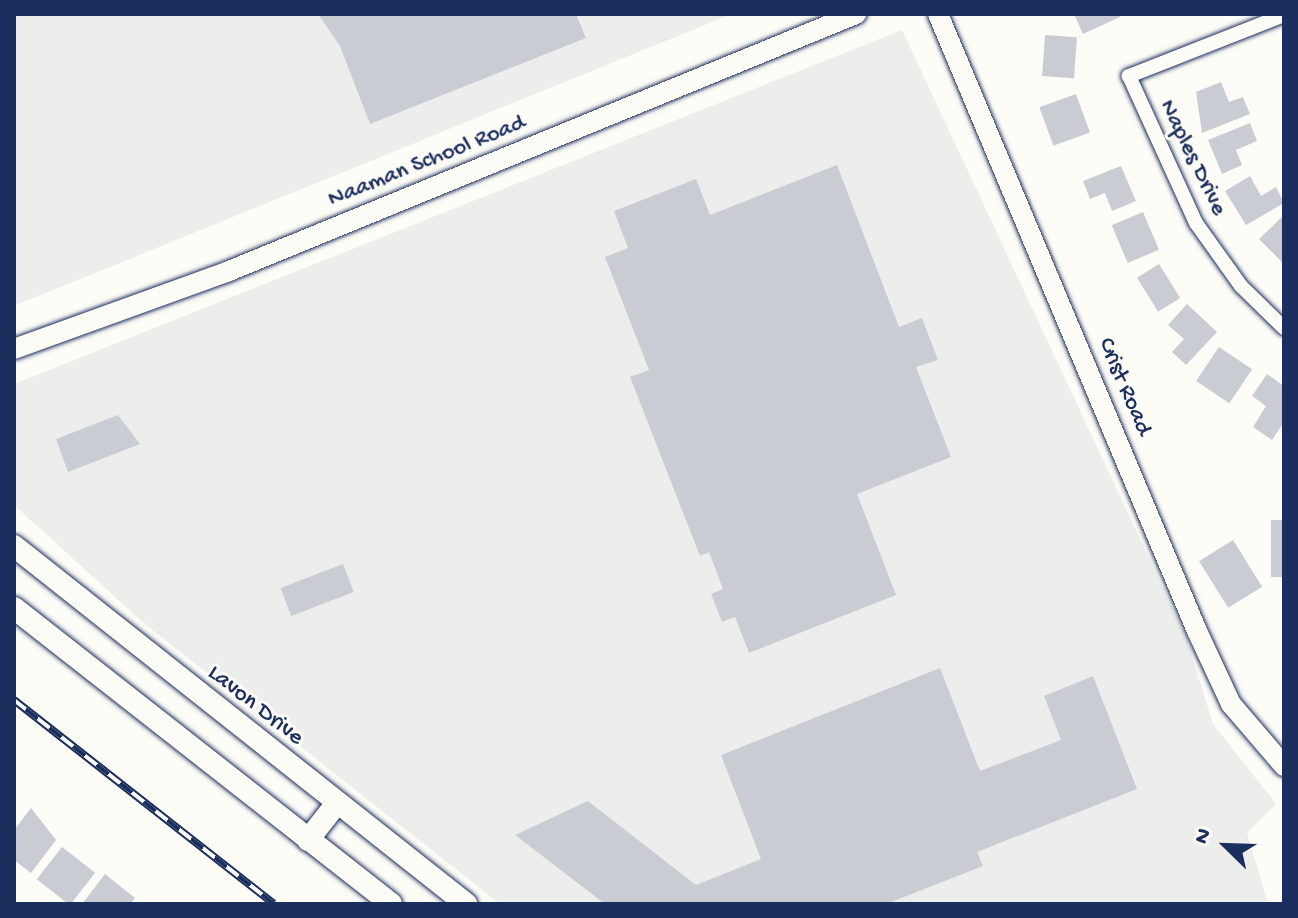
<!DOCTYPE html>
<html>
<head>
<meta charset="utf-8">
<style>
	body { margin:0 }
	#map { position:relative; width:1298px; height:918px; overflow:hidden; background:#fdfcf7; font-family:"Gochi Hand",sans-serif }
	div>[style] { position:absolute }
	.built>* { inset:0; background:#edeeec }
	.building>* { inset:0; background:#c9ccd3; transform-origin:0 0 }
	.roads { filter:drop-shadow(0 0 2px #1b2f5e) drop-shadow(0 0 2px #1b2f5e) }
	.street>* { height:14px; margin:-7px; padding:0 7px; transform-origin:7px; border-radius:7px; background:#fdfcf7 }
	.secondary>* { height:20px; margin:-10px; padding:0 10px; transform-origin:10px; border-radius:10px; background:#fdfcf7 }
	.primary>* { height:22px; margin:-11px; padding:0 11px; transform-origin:11px; border-radius:11px; background:#fdfcf7 }
	.rail>* { height:8px; margin-top:-4px; transform-origin:0; background:repeating-linear-gradient(90deg,#fdfcf7 0 15px,#1b2f5e 0 30px); box-sizing:border-box; border-block:2px solid #1b2f5e }
	span { translate:-50% -50%; white-space:nowrap; text-align:center; line-height:1.15; -webkit-text-stroke:6px #fdfcf7; paint-order:stroke }
	.street-label { font-size:24px; color:#1b2f5e }
	.frame { position:absolute; inset:0; border:16px solid #1b2f5e; pointer-events:none }
	.north { position:absolute; left:1186px; top:806px; width:80px; height:80px; -webkit-text-stroke:6px #fdfcf7; paint-order:stroke; rotate:293deg; font-size:22px; font-weight:700; line-height:32px; text-align:center; color:#1b2f5e }
	.north::after { content:''; display:block; margin:auto; width:28px; height:36px; background:#1b2f5e; clip-path:polygon(50% 0,100% 100%,50% 72%,0 100%) }
</style>
</head>
<body>
<div id="map">
	<div class="built">
		<i style="clip-path:polygon(14px 14px,732px 14px,14px 306px)"></i>
		<i style="clip-path:polygon(902px 30px,1186px 637px,1213px 724px,1276px 804px,1247px 833px,1268px 904px,500px 904px,146px 625px,14px 505px,14px 384px)"></i>
	</div>
	<div class="building">
		<i style="clip-path:polygon(318px 14px,576px 14px,586px 38px,370px 124px,340px 46px)"></i>
		<i style="clip-path:polygon(1074px 14px,1118px 14px,1120px 17px,1083px 34px)"></i>
		<i style="left:1045px;top:35px;width:32px;height:41px;rotate:4deg"></i>
		<i style="clip-path:polygon(1221px 82px,1229px 102px,1243px 97px,1250px 114px,1202px 133px,1196px 92px)"></i>
		<i style="left:1076px;top:94px;width:41px;height:39px;rotate:70deg"></i>
		<i style="clip-path:polygon(1250px 123px,1257px 141px,1236px 150px,1242px 165px,1222px 174px,1208px 140px)"></i>
		<i style="clip-path:polygon(837px 165px,899px 327px,922px 318px,938px 360px,916px 367px,951px 457px,857px 494px,896px 595px,749px 653px,735px 617px,722px 622px,711px 594px,723px 589px,709px 552px,700px 556px,630px 377px,649px 370px,605px 257px,628px 248px,614px 211px,696px 179px,710px 215px)"></i>
		<i style="clip-path:polygon(1121px 166px,1136px 201px,1112px 211px,1105px 193px,1090px 199px,1083px 181px)"></i>
		<i style="clip-path:polygon(1250px 176px,1261px 196px,1276px 187px,1284px 203px,1246px 225px,1225px 191px)"></i>
		<i style="left:1143px;top:212px;width:41px;height:34px;rotate:67deg"></i>
		<i style="clip-path:polygon(1284px 215px,1284px 264px,1259px 239px)"></i>
		<i style="left:1159px;top:264px;width:40px;height:26px;rotate:58deg"></i>
		<i style="clip-path:polygon(1187px 304px,1217px 332px,1186px 365px,1172px 352px,1184px 339px,1168px 325px)"></i>
		<i style="left:1219px;top:347px;width:40px;height:41px;rotate:34deg"></i>
		<i style="clip-path:polygon(1267px 374px,1284px 386px,1284px 422px,1272px 440px,1253px 427px,1266px 406px,1252px 396px)"></i>
		<i style="clip-path:polygon(118px 415px,140px 444px,68px 472px,56px 439px)"></i>
		<i style="left:1284px;top:520px;width:57px;height:13px;rotate:90deg"></i>
		<i style="left:1233px;top:540px;width:55px;height:40px;rotate:58deg"></i>
		<i style="left:343px;top:564px;width:30px;height:67px;rotate:69deg"></i>
		<i style="clip-path:polygon(940px 668px,980px 771px,1061px 740px,1044px 696px,1093px 676px,1137px 789px,977px 852px,983px 866px,886px 904px,605px 904px,515px 835px,588px 801px,696px 885px,761px 859px,721px 755px)"></i>
		<i style="clip-path:polygon(31px 808px,56px 840px,31px 873px,14px 860px,14px 830px)"></i>
		<i style="left:62px;top:847px;width:42px;height:41px;rotate:38deg"></i>
		<i style="clip-path:polygon(105px 874px,135px 898px,130px 904px,82px 904px)"></i>
	</div>
	<div class="roads">
		<div class="street">
			<i style="left:1284px;top:15px;width:167px;rotate:158.5deg"></i>
			<i style="left:1129px;top:76px;width:162px;rotate:65.5deg"></i>
			<i style="left:1196px;top:223px;width:77px;rotate:54.5deg"></i>
			<i style="left:1241px;top:286px;width:60px;rotate:44.3deg"></i>
		</div>
		<div class="secondary">
			<i style="left:938px;top:14px;width:669px;rotate:67.23deg"></i>
			<i style="left:1197px;top:631px;width:81px;rotate:65deg"></i>
			<i style="left:1231px;top:704px;width:82px;rotate:49.5deg"></i>
			<i style="left:14px;top:349px;width:229px;rotate:-19.9deg"></i>
			<i style="left:229px;top:271px;width:678px;rotate:-22.29deg"></i>
		</div>
		<div class="primary">
			<i style="left:14px;top:546px;width:577px;rotate:38.38deg"></i>
			<i style="left:14px;top:608px;width:479px;rotate:38.1deg"></i>
			<i style="left:308px;top:840px;width:47px;rotate:-51.9deg"></i>
		</div>
	</div>
	<div class="rail">
		<i style="left:14px;top:700px;width:330px;rotate:38.1deg"></i>
	</div>
	<div class="street-label">
		<span style="left:1192px;top:158px;rotate:64deg">Naples Drive</span>
		<span style="left:427px;top:162px;rotate:-22deg">Naaman School Road</span>
		<span style="left:1124px;top:387px;rotate:67deg">Crist Road</span>
		<span style="left:255px;top:706px;rotate:38deg">Lavon Drive</span>
	</div>
	<div class="frame"></div>
	<div class="north">N</div>
</div>
</body>
</html>
